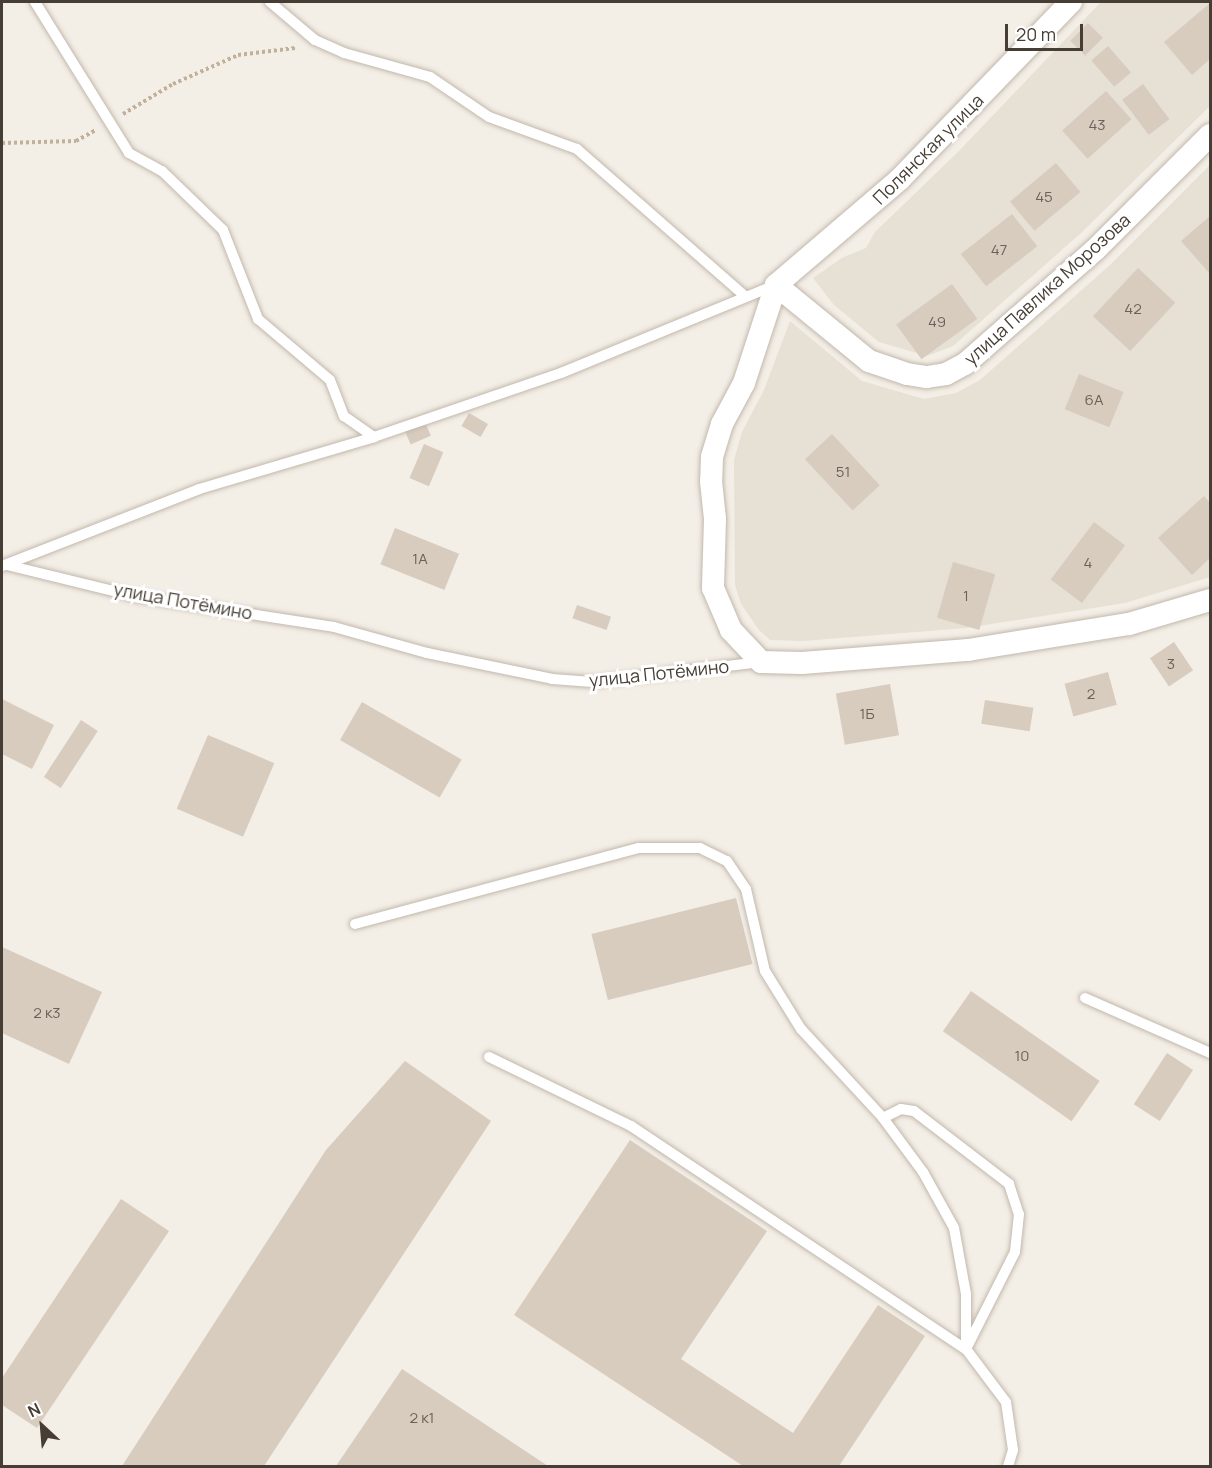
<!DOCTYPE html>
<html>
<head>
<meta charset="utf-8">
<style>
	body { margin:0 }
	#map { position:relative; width:1212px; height:1468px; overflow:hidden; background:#f3eee6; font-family:Manrope,sans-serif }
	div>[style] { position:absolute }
	.residential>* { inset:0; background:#e7e0d4 }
	.building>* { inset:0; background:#d8ccbf; transform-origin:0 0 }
	.path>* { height:4px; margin-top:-2px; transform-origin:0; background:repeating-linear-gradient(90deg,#c1b09a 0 3px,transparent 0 6px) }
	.roads { filter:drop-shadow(0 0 2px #c2b8ac) drop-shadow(0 0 2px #c2b8ac) }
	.lane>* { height:10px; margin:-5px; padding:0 5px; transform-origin:5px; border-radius:5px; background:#fff }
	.street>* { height:22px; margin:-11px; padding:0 11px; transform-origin:11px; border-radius:11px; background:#fff }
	span { translate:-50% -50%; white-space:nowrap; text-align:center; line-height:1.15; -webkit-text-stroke:6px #fff; paint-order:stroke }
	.number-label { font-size:15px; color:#6a6258 }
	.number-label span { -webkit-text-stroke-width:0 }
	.street-label { font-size:18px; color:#463e35 }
	.frame { position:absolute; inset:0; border:3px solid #463e35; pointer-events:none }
	.north { position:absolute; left:12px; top:1396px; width:60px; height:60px; -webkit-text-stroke:4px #fff; paint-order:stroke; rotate:334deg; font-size:16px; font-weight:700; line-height:24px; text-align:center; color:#463e35 }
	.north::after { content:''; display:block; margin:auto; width:21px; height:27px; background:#463e35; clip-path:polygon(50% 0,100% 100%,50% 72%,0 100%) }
	.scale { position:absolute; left:1005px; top:24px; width:78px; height:27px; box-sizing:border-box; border:3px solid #463e35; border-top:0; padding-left:8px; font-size:18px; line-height:21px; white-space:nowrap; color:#463e35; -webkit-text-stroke:4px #fff; paint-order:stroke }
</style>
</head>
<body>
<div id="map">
	<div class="residential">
		<i style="clip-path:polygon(1101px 2px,1210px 2px,1210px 106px,1081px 233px,953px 346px,927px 356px,879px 342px,834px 305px,813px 278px,842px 258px,866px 248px,875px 232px,959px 151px)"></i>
		<i style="clip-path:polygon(1210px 165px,1210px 577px,1125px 603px,966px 628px,802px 641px,770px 640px,759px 630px,741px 604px,735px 585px,734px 460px,742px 432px,764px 390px,790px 321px,862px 381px,924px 399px,956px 393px,980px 380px,1110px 265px)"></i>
	</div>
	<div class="building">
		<i style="clip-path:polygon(1210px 3px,1210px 59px,1192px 75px,1164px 42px)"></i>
		<i style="left:1088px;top:23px;width:21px;height:25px;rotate:45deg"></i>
		<i style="left:1108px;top:46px;width:35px;height:22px;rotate:49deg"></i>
		<i style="left:1143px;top:84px;width:44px;height:26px;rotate:53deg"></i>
		<i style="left:1106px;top:91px;width:38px;height:59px;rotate:48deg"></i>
		<i style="left:1056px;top:163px;width:38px;height:60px;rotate:50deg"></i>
		<i style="left:1012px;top:214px;width:41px;height:65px;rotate:52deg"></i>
		<i style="clip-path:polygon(1210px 216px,1210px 271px,1209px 273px,1181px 241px)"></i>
		<i style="left:1138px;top:268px;width:51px;height:66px;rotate:43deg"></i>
		<i style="left:952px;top:284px;width:43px;height:69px;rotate:54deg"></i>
		<i style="left:1079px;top:374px;width:48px;height:38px;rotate:22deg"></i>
		<i style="left:469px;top:413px;width:22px;height:15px;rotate:30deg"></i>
		<i style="left:425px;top:422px;width:15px;height:22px;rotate:67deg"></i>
		<i style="left:832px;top:434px;width:70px;height:37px;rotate:47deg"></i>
		<i style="left:424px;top:444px;width:21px;height:37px;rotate:23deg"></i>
		<i style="clip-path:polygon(1204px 496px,1210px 503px,1210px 558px,1192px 575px,1158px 538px)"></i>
		<i style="left:1094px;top:522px;width:39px;height:72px;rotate:37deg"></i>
		<i style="left:395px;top:528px;width:69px;height:39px;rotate:22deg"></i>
		<i style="left:953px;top:562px;width:44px;height:58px;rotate:16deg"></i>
		<i style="left:577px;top:605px;width:36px;height:14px;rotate:19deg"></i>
		<i style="left:1174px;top:642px;width:34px;height:29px;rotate:56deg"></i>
		<i style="left:1108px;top:672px;width:34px;height:45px;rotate:75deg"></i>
		<i style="left:890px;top:684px;width:52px;height:55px;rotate:80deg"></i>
		<i style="clip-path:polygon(2px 699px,54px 725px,32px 769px,2px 754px)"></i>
		<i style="left:985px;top:700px;width:49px;height:24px;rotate:9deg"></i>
		<i style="left:362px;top:702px;width:115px;height:44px;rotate:30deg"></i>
		<i style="left:81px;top:720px;width:20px;height:68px;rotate:33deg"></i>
		<i style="left:208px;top:735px;width:72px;height:80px;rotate:23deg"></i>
		<i style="left:736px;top:898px;width:68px;height:149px;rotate:76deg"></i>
		<i style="clip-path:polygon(2px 947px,102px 992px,69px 1064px,2px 1033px)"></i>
		<i style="left:971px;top:991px;width:157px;height:49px;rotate:35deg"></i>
		<i style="left:1167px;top:1053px;width:31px;height:61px;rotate:33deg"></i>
		<i style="clip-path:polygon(405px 1061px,491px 1121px,264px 1466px,122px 1466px,326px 1150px)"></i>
		<i style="clip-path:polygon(630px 1140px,767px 1231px,681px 1359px,793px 1433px,878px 1305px,925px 1336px,839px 1466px,743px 1466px,514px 1315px)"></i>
		<i style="clip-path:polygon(121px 1199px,169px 1231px,37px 1428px,2px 1405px,2px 1378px)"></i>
		<i style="clip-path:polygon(402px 1369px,548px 1466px,336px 1466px)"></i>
	</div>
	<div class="path">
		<i style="left:123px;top:114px;width:58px;rotate:-31deg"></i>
		<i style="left:173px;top:84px;width:71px;rotate:-24deg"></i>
		<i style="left:238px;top:55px;width:58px;rotate:-6.9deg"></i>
		<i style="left:2px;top:143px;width:74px;rotate:-1.5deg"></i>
		<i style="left:76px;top:141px;width:23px;rotate:-29deg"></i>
	</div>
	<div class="roads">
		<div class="lane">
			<i style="left:35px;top:2px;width:178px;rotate:58.1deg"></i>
			<i style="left:129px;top:153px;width:38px;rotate:29deg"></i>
			<i style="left:162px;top:171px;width:85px;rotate:44deg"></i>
			<i style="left:223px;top:230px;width:96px;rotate:68.5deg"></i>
			<i style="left:258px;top:319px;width:94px;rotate:40.3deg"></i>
			<i style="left:330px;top:380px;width:39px;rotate:69deg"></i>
			<i style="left:344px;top:416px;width:37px;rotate:35deg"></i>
			<i style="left:270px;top:2px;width:59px;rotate:40.2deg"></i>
			<i style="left:315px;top:40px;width:32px;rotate:24deg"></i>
			<i style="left:344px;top:53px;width:89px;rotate:15.6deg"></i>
			<i style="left:430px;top:77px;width:71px;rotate:34.1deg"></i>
			<i style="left:489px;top:117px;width:94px;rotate:20deg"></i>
			<i style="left:577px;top:149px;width:223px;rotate:41.2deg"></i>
			<i style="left:7px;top:565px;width:131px;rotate:13.7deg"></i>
			<i style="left:134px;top:596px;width:202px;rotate:8.8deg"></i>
			<i style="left:334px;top:627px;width:97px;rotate:15.6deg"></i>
			<i style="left:427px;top:653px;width:128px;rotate:11.7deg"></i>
			<i style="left:552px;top:679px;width:41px;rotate:4.2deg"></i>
			<i style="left:593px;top:682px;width:169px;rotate:-6.8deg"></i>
			<i style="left:2px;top:566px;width:212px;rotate:-21.3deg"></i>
			<i style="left:199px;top:489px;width:183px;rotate:-16.5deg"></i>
			<i style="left:374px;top:437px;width:198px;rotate:-18.9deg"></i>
			<i style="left:561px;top:373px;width:232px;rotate:-22.3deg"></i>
			<i style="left:355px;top:924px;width:294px;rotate:-15deg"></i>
			<i style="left:639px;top:848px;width:61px"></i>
			<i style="left:700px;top:848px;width:30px;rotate:26deg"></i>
			<i style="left:727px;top:861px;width:34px;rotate:56deg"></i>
			<i style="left:746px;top:889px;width:84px;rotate:77deg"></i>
			<i style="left:765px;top:971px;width:68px;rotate:58.2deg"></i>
			<i style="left:801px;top:1029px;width:121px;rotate:47.3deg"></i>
			<i style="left:883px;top:1118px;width:67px;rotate:53.5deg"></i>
			<i style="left:923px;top:1172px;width:64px;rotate:61deg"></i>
			<i style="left:954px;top:1228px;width:67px;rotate:79.7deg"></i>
			<i style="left:966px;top:1294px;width:55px;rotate:90deg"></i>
			<i style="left:1085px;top:998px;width:137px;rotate:23.7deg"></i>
			<i style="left:489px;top:1057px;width:158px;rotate:25.9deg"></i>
			<i style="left:631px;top:1126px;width:402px;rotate:33.7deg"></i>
			<i style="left:883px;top:1118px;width:20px;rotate:-27deg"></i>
			<i style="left:901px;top:1109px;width:13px;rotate:9deg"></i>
			<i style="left:914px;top:1111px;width:120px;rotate:37.5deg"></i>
			<i style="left:1009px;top:1184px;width:32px;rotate:72deg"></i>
			<i style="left:1019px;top:1214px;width:38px;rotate:96deg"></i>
			<i style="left:1015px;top:1252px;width:109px;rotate:116.8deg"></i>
			<i style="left:966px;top:1349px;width:66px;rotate:53deg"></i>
			<i style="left:1006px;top:1402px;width:49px;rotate:81.7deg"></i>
			<i style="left:1013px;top:1450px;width:17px;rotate:107deg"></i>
		</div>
		<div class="street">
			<i style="left:776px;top:285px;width:103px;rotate:108.1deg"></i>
			<i style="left:744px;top:383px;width:47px;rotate:118.2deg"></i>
			<i style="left:722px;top:424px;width:34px;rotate:107deg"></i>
			<i style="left:712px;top:457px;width:24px;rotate:92deg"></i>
			<i style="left:711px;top:481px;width:38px;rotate:84deg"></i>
			<i style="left:715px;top:519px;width:69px;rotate:91.7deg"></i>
			<i style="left:713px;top:588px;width:46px;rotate:66.8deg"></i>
			<i style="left:731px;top:630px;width:44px;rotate:46.8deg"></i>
			<i style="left:761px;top:662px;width:41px;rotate:1.4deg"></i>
			<i style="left:802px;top:663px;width:167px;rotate:-4.5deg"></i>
			<i style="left:968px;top:650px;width:163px;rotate:-9.2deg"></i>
			<i style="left:1129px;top:624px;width:84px;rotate:-16.5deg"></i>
			<i style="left:776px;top:285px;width:120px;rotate:39.3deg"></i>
			<i style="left:869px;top:361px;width:40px;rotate:18.9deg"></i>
			<i style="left:907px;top:374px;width:20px;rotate:9deg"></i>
			<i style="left:927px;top:377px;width:19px;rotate:-9deg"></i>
			<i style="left:946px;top:374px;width:21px;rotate:-28deg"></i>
			<i style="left:965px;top:364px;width:174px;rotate:-41.3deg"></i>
			<i style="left:1096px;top:249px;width:161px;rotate:-45deg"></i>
			<i style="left:776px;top:285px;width:163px;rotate:-40.5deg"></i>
			<i style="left:900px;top:179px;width:246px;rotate:-46deg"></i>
		</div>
	</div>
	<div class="number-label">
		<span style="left:1097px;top:125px">43</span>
		<span style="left:1044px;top:197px">45</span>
		<span style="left:999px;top:250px">47</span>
		<span style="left:1133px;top:309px">42</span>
		<span style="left:937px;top:322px">49</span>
		<span style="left:1094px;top:400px">6А</span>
		<span style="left:843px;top:472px">51</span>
		<span style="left:420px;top:559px">1А</span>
		<span style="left:1088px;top:563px">4</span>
		<span style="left:966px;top:596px">1</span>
		<span style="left:1171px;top:664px">3</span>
		<span style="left:1091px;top:694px">2</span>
		<span style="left:867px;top:714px">1Б</span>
		<span style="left:47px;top:1013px">2 к3</span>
		<span style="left:1022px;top:1056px">10</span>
		<span style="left:422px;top:1418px">2 к1</span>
	</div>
	<div class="street-label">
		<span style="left:928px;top:149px;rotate:-45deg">Полянская улица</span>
		<span style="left:1047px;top:289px;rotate:-42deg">улица Павлика Морозова</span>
		<span style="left:183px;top:601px;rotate:10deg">улица Потёмино</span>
		<span style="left:659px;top:673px;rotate:-6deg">улица Потёмино</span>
	</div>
	<div class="frame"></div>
	<div class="north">N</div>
	<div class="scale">20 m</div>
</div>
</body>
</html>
